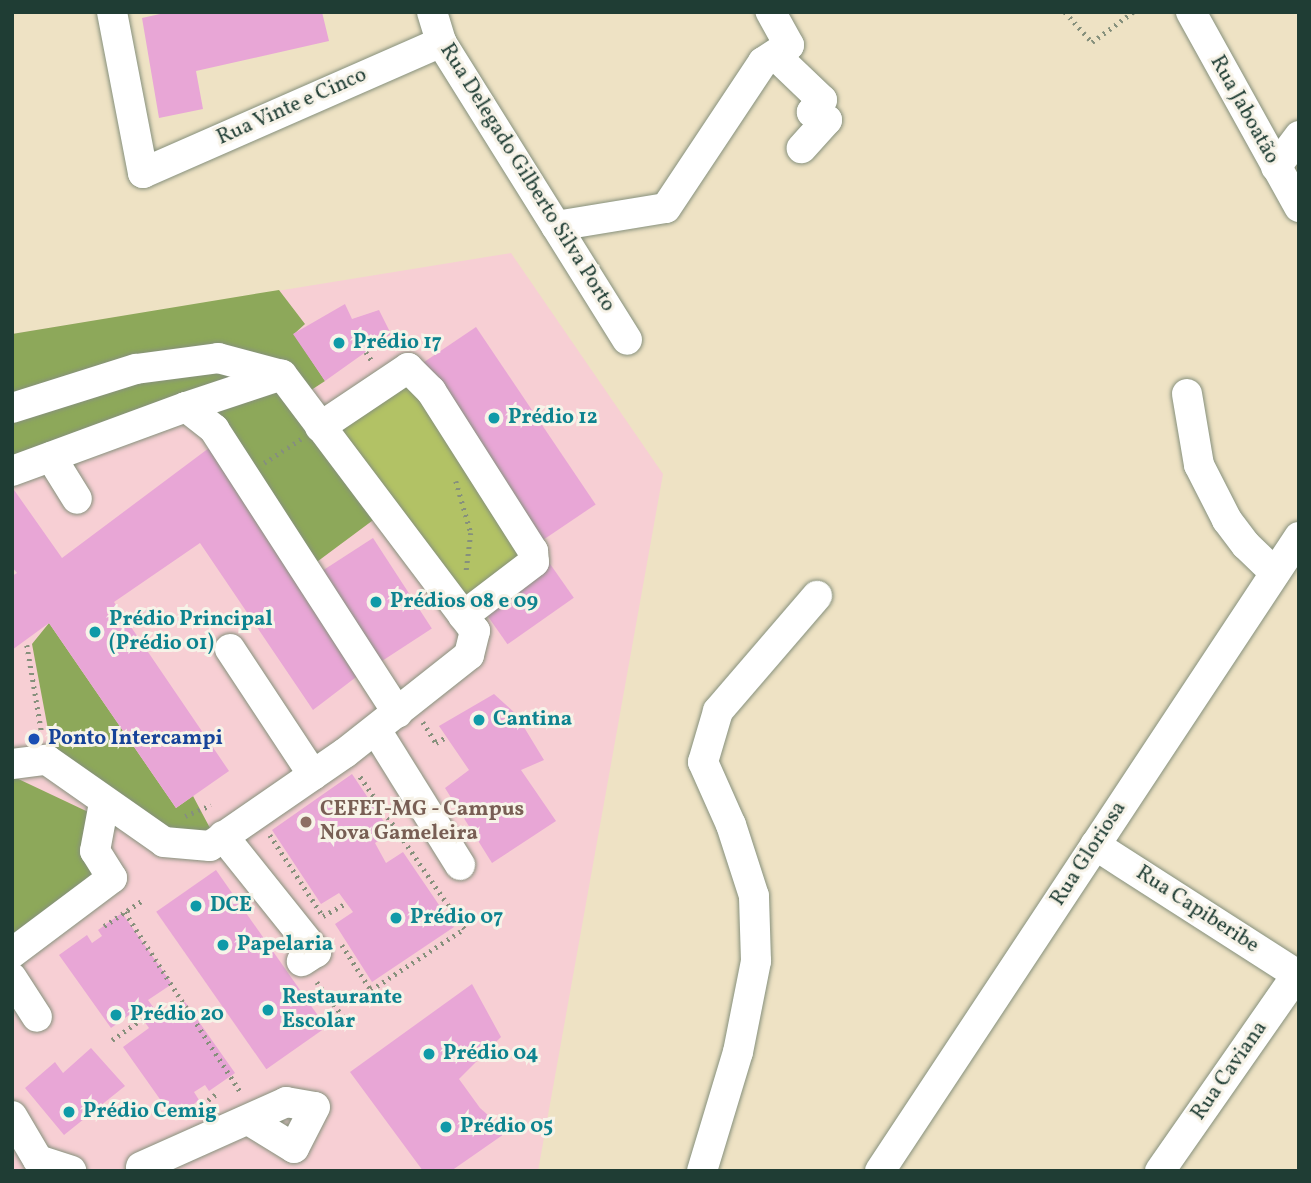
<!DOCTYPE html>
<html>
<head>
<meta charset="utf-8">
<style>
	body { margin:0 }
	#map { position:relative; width:1311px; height:1183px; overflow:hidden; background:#eee2c4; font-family:Vollkorn,serif }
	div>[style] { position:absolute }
	.built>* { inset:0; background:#f7cfd4 }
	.green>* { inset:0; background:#b2c265 }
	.forest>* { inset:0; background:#8da85a }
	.building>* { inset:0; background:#e8a6d6; transform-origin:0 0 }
	.path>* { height:4.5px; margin-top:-2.25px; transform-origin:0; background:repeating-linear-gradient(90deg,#86907c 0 2px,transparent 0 7px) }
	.roads { filter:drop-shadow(0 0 2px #86907c) drop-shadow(0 0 2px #86907c) }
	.minor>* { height:30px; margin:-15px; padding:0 15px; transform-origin:15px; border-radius:15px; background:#fff }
	.dots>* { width:19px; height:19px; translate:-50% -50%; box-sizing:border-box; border:4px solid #f7f3e8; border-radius:50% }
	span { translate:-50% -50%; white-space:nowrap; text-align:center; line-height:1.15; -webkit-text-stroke:6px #f7f3e8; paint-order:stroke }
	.street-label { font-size:21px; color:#1f3d34 }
	.culture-label { font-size:21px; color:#0d838f; font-weight:700 }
	.left { translate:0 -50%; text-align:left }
	.transit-label { font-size:21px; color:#164399; font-weight:700 }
	.education-label { font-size:21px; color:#785e54; font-weight:700 }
	.frame { position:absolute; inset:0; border:14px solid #1f3d34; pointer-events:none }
</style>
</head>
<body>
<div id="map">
	<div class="built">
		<i style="clip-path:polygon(511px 253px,663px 474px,538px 1171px,12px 1171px,12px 334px)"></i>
	</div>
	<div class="green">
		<i style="clip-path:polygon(408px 369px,533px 550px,463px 615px,321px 427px)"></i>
	</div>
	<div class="forest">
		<i style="clip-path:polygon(279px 290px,305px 324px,294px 334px,325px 381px,299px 398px,282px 376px,384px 512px,306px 570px,187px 407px,12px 476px,12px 334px)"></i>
		<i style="clip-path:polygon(49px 623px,176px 808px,193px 796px,211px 830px,171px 835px,53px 756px,32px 644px)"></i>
		<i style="clip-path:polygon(12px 776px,101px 818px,112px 878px,12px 953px)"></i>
	</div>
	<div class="building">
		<i style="clip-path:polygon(169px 12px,322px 12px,329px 41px,196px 71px,203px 109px,159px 118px,142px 18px)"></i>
		<i style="clip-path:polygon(345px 304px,352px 319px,379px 310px,391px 334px,325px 381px,293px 334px)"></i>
		<i style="left:476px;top:327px;width:214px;height:72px;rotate:56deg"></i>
		<i style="clip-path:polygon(213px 445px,364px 671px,313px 710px,200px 543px,114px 602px,229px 771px,176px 808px,49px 623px,12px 650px,12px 576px,17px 573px,12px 567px,12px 487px,62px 558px)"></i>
		<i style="left:373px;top:538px;width:108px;height:64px;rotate:57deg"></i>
		<i style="left:548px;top:561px;width:45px;height:81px;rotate:55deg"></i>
		<i style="clip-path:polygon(494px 694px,516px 714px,544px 760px,521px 770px,556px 821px,492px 863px,445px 788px,469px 770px,439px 726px)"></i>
		<i style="clip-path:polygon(352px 774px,391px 832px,375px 843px,386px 863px,403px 852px,454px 927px,372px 982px,335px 924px,353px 912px,339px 893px,321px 904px,272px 830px)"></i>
		<i style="left:216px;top:870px;width:192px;height:73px;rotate:55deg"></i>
		<i style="clip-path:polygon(122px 913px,172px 984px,148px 1000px,156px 1011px,161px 1018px,185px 1002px,235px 1073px,209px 1091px,205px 1085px,194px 1092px,199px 1100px,174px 1119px,123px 1047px,149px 1028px,136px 1010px,111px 1028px,59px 955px,87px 935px,92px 943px,102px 936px,98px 930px)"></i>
		<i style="clip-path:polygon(472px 984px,501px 1037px,459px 1079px,480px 1108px,507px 1132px,451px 1171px,423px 1171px,350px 1072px)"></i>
		<i style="clip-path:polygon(91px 1048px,125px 1086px,64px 1135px,25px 1088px,55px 1062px,63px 1073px)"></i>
	</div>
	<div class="path">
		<i style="left:1065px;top:12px;width:40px;rotate:48deg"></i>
		<i style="left:1092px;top:42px;width:51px;rotate:-36.2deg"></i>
		<i style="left:366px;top:352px;width:11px;rotate:56deg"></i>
		<i style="left:264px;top:463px;width:44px;rotate:-33deg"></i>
		<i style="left:456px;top:481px;width:54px;rotate:73.9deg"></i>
		<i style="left:471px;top:533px;width:41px;rotate:97deg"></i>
		<i style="left:27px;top:645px;width:90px;rotate:80.4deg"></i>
		<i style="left:423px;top:722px;width:25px;rotate:58deg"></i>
		<i style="left:436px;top:743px;width:12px;rotate:-31deg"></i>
		<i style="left:185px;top:816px;width:28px;rotate:-23deg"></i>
		<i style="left:270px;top:835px;width:97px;rotate:56.8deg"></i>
		<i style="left:323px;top:916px;width:26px;rotate:-29deg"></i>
		<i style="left:125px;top:912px;width:216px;rotate:57.3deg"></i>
		<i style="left:104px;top:926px;width:47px;rotate:-33.7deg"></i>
		<i style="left:342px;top:945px;width:54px;rotate:57.2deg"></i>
		<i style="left:371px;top:990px;width:111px;rotate:-33.3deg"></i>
		<i style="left:464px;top:929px;width:188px;rotate:-124.4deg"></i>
		<i style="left:317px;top:982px;width:51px;rotate:52.9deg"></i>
		<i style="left:112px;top:1040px;width:37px;rotate:-35deg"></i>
		<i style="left:185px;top:1116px;width:38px;rotate:-35deg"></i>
	</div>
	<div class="roads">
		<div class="minor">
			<i style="left:112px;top:12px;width:164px;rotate:79.1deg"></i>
			<i style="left:143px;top:173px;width:326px;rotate:-23.7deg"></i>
			<i style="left:432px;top:12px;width:31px;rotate:73deg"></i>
			<i style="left:441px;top:42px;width:351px;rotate:58deg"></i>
			<i style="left:1191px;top:12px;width:223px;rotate:61deg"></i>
			<i style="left:777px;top:57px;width:62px;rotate:43.7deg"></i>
			<i style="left:822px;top:100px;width:16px;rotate:130deg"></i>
			<i style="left:812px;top:112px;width:17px;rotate:28deg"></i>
			<i style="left:827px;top:120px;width:38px;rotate:132deg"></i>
			<i style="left:1276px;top:167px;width:39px;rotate:-53deg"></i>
			<i style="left:556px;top:226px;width:111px;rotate:-9.3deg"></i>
			<i style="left:666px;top:208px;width:175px;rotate:-56.4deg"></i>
			<i style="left:763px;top:62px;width:31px;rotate:-33deg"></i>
			<i style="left:789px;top:45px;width:38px;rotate:-119deg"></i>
			<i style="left:1187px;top:394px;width:72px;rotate:80.4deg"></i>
			<i style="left:1199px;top:465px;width:62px;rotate:63deg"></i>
			<i style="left:1227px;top:520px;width:31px;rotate:53deg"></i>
			<i style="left:1246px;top:545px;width:40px;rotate:44deg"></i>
			<i style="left:12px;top:408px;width:130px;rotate:-17.5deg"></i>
			<i style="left:136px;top:369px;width:83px;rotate:-7.6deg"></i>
			<i style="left:218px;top:358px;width:66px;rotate:14.9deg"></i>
			<i style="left:320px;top:427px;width:106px;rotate:-33.8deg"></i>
			<i style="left:408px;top:368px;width:33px;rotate:45deg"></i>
			<i style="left:431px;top:391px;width:190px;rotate:57.5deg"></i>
			<i style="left:533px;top:551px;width:11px;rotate:85deg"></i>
			<i style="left:534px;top:562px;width:89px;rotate:142.7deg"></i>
			<i style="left:51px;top:457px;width:49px;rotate:58.2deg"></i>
			<i style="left:12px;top:471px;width:185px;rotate:-20.2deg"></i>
			<i style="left:186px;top:407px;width:36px;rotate:38deg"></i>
			<i style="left:214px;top:429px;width:338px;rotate:57.1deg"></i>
			<i style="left:230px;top:649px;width:151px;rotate:56.6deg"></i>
			<i style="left:376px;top:730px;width:159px;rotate:58.1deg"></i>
			<i style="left:12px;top:764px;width:35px;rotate:-7deg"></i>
			<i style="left:47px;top:760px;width:143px;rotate:35deg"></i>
			<i style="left:164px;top:842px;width:46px;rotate:5deg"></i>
			<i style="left:210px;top:846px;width:164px;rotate:-34.6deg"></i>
			<i style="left:345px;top:753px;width:158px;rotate:-38.3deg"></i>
			<i style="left:469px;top:655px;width:25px;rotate:-76deg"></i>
			<i style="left:475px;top:631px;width:321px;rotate:-127deg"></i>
			<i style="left:282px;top:375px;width:101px;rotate:161.6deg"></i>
			<i style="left:223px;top:836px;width:149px;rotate:51.3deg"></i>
			<i style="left:316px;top:952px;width:17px;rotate:147deg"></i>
			<i style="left:1095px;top:845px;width:242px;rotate:32.7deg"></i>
			<i style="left:12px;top:953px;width:125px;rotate:-36.9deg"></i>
			<i style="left:112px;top:878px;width:32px;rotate:-122deg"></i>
			<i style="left:95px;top:851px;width:49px;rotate:-79.4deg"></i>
			<i style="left:12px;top:978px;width:46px;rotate:57.3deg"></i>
			<i style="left:12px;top:1116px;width:51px;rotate:59.4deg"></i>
			<i style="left:38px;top:1160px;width:35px;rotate:18deg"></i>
			<i style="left:141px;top:1167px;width:159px;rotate:-24.1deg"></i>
			<i style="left:286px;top:1102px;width:29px;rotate:10deg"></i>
			<i style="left:315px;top:1107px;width:46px;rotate:117.1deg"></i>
			<i style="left:294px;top:1148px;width:52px;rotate:-148.5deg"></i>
			<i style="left:702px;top:1171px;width:124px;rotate:-73.2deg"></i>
			<i style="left:738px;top:1052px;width:93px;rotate:-78.8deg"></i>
			<i style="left:756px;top:961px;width:65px;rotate:-91.8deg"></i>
			<i style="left:754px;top:896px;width:75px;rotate:-107.9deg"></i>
			<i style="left:731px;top:825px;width:69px;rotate:-114deg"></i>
			<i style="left:703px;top:762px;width:53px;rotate:-73.6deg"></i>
			<i style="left:718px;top:711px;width:152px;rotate:-49.3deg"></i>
			<i style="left:880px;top:1171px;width:760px;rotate:-56.54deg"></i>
			<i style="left:1160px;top:1171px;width:243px;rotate:-55.1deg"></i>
		</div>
	</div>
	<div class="dots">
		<i style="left:339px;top:343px;background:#0f9aa8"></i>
		<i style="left:494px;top:418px;background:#0f9aa8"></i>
		<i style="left:376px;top:602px;background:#0f9aa8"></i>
		<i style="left:95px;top:632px;background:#0f9aa8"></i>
		<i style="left:479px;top:720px;background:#0f9aa8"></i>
		<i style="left:34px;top:739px;background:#1a4fb4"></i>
		<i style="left:306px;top:822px;background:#8d6e63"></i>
		<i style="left:196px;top:906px;background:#0f9aa8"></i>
		<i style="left:396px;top:918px;background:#0f9aa8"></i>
		<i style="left:223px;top:945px;background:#0f9aa8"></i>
		<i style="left:268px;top:1010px;background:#0f9aa8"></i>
		<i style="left:116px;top:1015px;background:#0f9aa8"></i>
		<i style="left:429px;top:1054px;background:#0f9aa8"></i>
		<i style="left:69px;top:1112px;background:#0f9aa8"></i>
		<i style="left:446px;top:1127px;background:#0f9aa8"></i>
	</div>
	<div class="street-label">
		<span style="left:292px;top:107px;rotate:-24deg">Rua Vinte e Cinco</span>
		<span style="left:1244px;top:110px;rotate:61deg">Rua Jaboatão</span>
		<span style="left:527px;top:178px;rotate:58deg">Rua Delegado Gilberto Silva Porto</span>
		<span style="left:1089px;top:854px;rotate:-57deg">Rua Gloriosa</span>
		<span style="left:1197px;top:910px;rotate:33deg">Rua Capiberibe</span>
		<span style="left:1230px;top:1071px;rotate:-55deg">Rua Caviana</span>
	</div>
	<div class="culture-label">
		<span class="left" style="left:353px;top:343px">Prédio 17</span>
		<span class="left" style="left:508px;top:418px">Prédio 12</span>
		<span class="left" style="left:390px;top:602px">Prédios 08 e 09</span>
		<span class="left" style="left:109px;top:632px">Prédio Principal<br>(Prédio 01)</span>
		<span class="left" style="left:493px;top:720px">Cantina</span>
		<span class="left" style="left:210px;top:906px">DCE</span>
		<span class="left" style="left:410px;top:918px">Prédio 07</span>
		<span class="left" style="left:237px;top:945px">Papelaria</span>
		<span class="left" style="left:282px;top:1010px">Restaurante<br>Escolar</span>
		<span class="left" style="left:130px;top:1015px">Prédio 20</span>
		<span class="left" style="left:443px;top:1054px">Prédio 04</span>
		<span class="left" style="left:83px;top:1112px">Prédio Cemig</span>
		<span class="left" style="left:460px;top:1127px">Prédio 05</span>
	</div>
	<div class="transit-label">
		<span class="left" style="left:48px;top:739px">Ponto Intercampi</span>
	</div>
	<div class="education-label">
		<span class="left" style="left:320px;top:822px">CEFET-MG - Campus<br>Nova Gameleira</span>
	</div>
	<div class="frame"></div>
</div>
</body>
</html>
